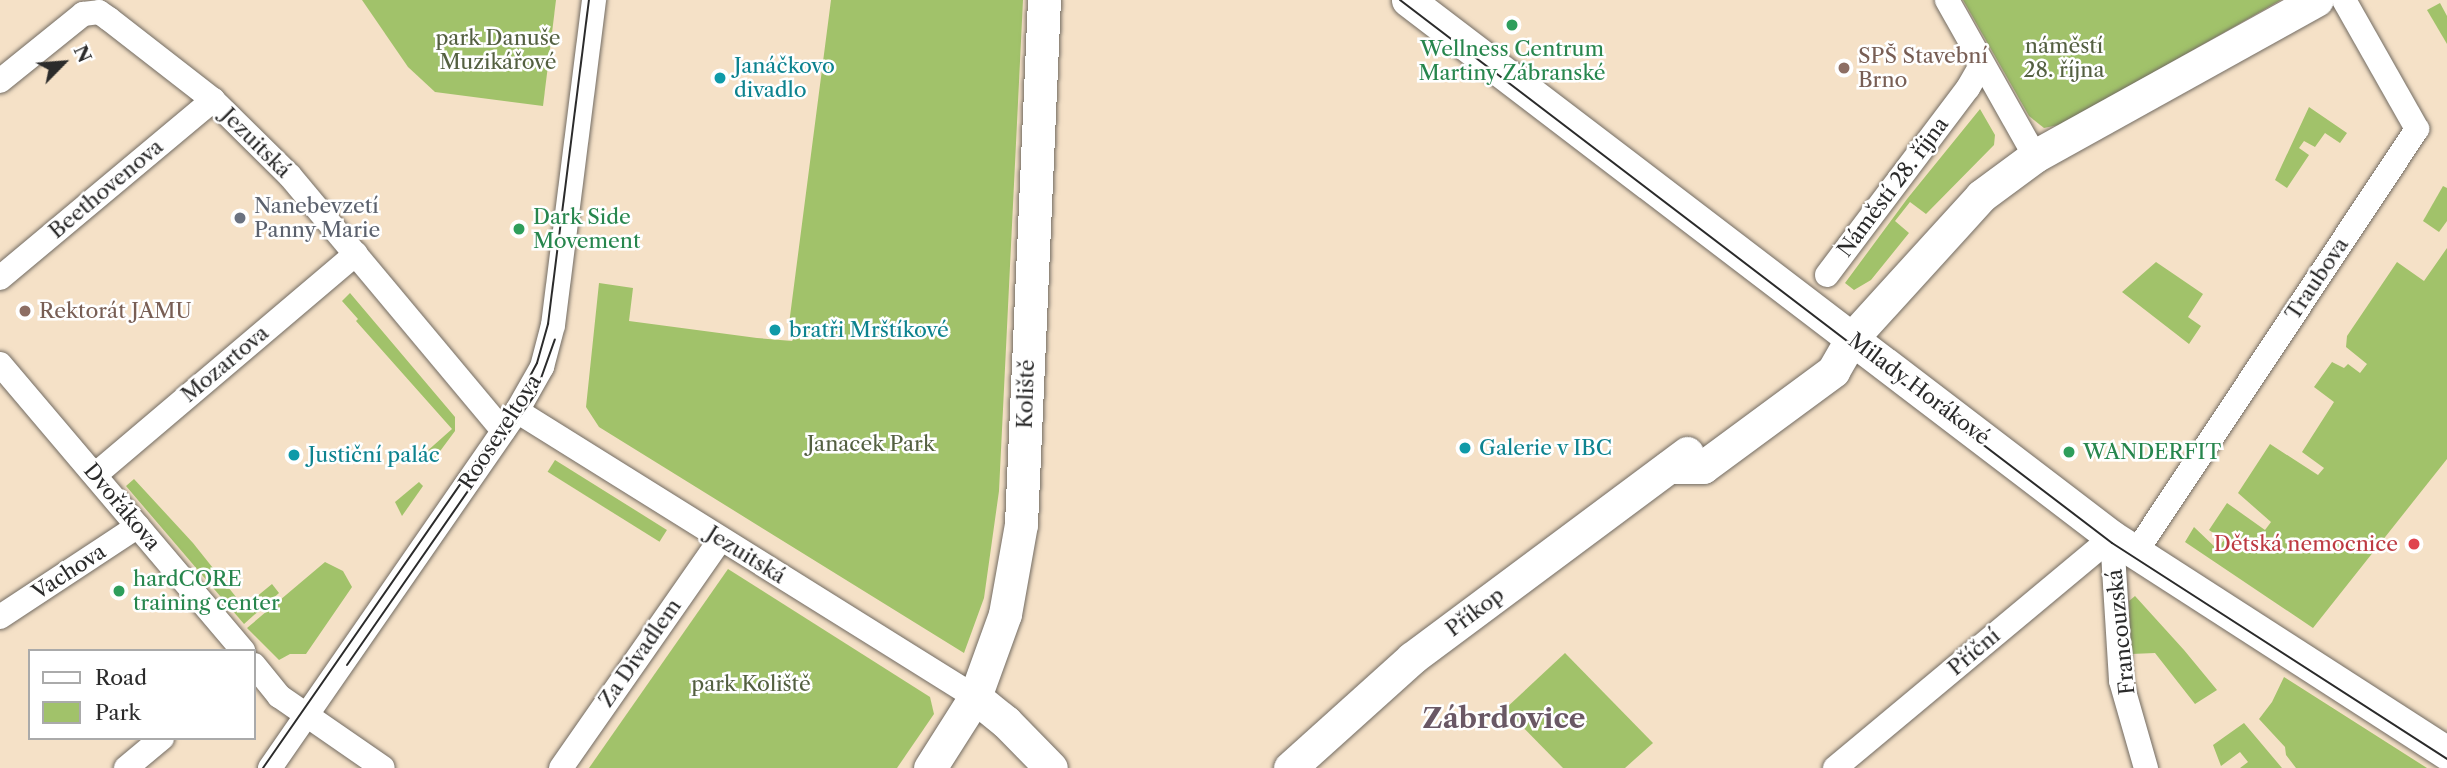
<!DOCTYPE html>
<html>
<head>
<meta charset="utf-8">
<style>
	body { margin:0 }
	#map { position:relative; width:2447px; height:768px; overflow:hidden; background:#f5e1c7; font-family:"Libre Caslon Text",serif }
	div>[style] { position:absolute }
	.green>* { inset:0; background:#a1c26a; transform-origin:0 0 }
	.roads { filter:drop-shadow(0 0 2px #726b62) drop-shadow(0 0 2px #726b62) }
	.street>* { height:24px; margin:-12px; padding:0 12px; transform-origin:12px; border-radius:12px; background:#fff }
	.secondary>* { height:33px; margin:-16.5px; padding:0 16.5px; transform-origin:16.5px; border-radius:16.5px; background:#fff }
	.tram>* { height:2px; margin:-1px; padding:0 1px; transform-origin:1px; border-radius:1px; background:#2b2b2b }
	.dots>* { width:19px; height:19px; translate:-50% -50%; box-sizing:border-box; border:4px solid #fff; border-radius:50% }
	span { translate:-50% -50%; white-space:nowrap; text-align:center; line-height:1.15; -webkit-text-stroke:5px #fff; paint-order:stroke }
	.park-label { font-size:21px; color:#546041 }
	.leisure-label { font-size:21px; color:#27864d }
	.left { translate:0 -50%; text-align:left }
	.education-label { font-size:21px; color:#785e54 }
	.culture-label { font-size:21px; color:#0d838f }
	.street-label { font-size:21px; color:#2b2b2b }
	.worship-label { font-size:21px; color:#5b616d }
	.health-label { font-size:21px; color:#be3a42 }
	.right { translate:-100% -50%; text-align:right }
	.district-label { font-size:28px; color:#6a5865; font-weight:700 }
	.legend { position:absolute; left:28px; top:649px; width:228px; height:91px; box-sizing:border-box; background:#fff; border:2px solid #aaa; margin:0; padding:9px 12px; list-style:none; font-size:21px; color:#2b2b2b }
	.legend li { display:flex; align-items:center; gap:14px; height:35px }
	.legend b { width:35px; border:2px solid #aaa }
	.north { position:absolute; left:28px; top:28px; width:70px; height:70px; -webkit-text-stroke:5px #fff; paint-order:stroke; rotate:65deg; font-size:19px; font-weight:700; line-height:28px; text-align:center; color:#2b2b2b }
	.north::after { content:''; display:block; margin:auto; width:24px; height:32px; background:#2b2b2b; clip-path:polygon(50% 0,100% 100%,50% 72%,0 100%) }
</style>
</head>
<body>
<div id="map">
	<div class="green">
		<i style="clip-path:polygon(362px 0,556px 0,543px 106px,435px 92px,408px 67px)"></i>
		<i style="clip-path:polygon(831px 0,1023px 0,999px 491px,984px 598px,964px 653px,599px 427px,586px 407px,599px 283px,633px 288px,629px 321px,757px 338px,792px 341px,794px 338px,795px 328px,789px 324px)"></i>
		<i style="clip-path:polygon(1963px 0,2281px 0,2063px 124px,2044px 128px,2029px 116px)"></i>
		<i style="clip-path:polygon(2440px 3px,2447px 16px,2447px 44px,2427px 10px)"></i>
		<i style="clip-path:polygon(2309px 107px,2347px 133px,2340px 143px,2325px 133px,2315px 147px,2304px 141px,2299px 148px,2309px 155px,2287px 188px,2275px 180px)"></i>
		<i style="clip-path:polygon(1980px 109px,1995px 135px,1994px 145px,1926px 214px,1910px 202px,1895px 221px,1909px 233px,1871px 280px,1854px 290px,1845px 283px,1907px 199px)"></i>
		<i style="clip-path:polygon(2443px 186px,2447px 188px,2447px 221px,2439px 232px,2423px 221px)"></i>
		<i style="clip-path:polygon(2447px 248px,2447px 459px,2313px 628px,2185px 542px,2194px 527px,2217px 549px,2224px 540px,2209px 530px,2227px 503px,2265px 530px,2271px 522px,2238px 493px,2270px 444px,2318px 475px,2324px 468px,2302px 452px,2334px 402px,2314px 387px,2332px 362px,2344px 368px,2348px 364px,2360px 373px,2367px 364px,2346px 347px,2347px 336px,2397px 262px,2424px 281px)"></i>
		<i style="clip-path:polygon(2156px 262px,2203px 294px,2188px 317px,2201px 326px,2189px 344px,2122px 292px)"></i>
		<i style="clip-path:polygon(350px 293px,455px 417px,455px 431px,432px 462px,425px 453px,452px 429px,356px 321px,358px 319px,342px 301px)"></i>
		<i style="left:555px;top:460px;width:132px;height:14px;rotate:32deg"></i>
		<i style="clip-path:polygon(134px 479px,193px 543px,244px 607px,272px 584px,279px 593px,244px 624px,126px 486px)"></i>
		<i style="clip-path:polygon(419px 482px,423px 486px,402px 516px,395px 502px)"></i>
		<i style="clip-path:polygon(325px 562px,343px 571px,352px 587px,306px 654px,290px 654px,279px 660px,247px 628px)"></i>
		<i style="clip-path:polygon(728px 569px,930px 697px,934px 714px,897px 768px,589px 768px)"></i>
		<i style="clip-path:polygon(2135px 596px,2184px 650px,2217px 690px,2195px 704px,2155px 653px,2131px 654px,2129px 601px)"></i>
		<i style="clip-path:polygon(1565px 653px,1653px 743px,1625px 768px,1563px 768px,1505px 709px)"></i>
		<i style="clip-path:polygon(2284px 677px,2427px 768px,2296px 768px,2286px 755px,2285px 747px,2259px 719px,2272px 702px)"></i>
		<i style="clip-path:polygon(2244px 723px,2282px 768px,2240px 768px,2248px 762px,2240px 752px,2221px 766px,2213px 745px)"></i>
	</div>
	<div class="roads">
		<div class="street">
			<i style="left:1947px;top:0;width:179px;rotate:60.6deg"></i>
			<i style="left:0;top:81px;width:107px;rotate:-38.9deg"></i>
			<i style="left:83px;top:14px;width:16px;rotate:-7deg"></i>
			<i style="left:99px;top:12px;width:12px;rotate:35deg"></i>
			<i style="left:109px;top:19px;width:132px;rotate:37.9deg"></i>
			<i style="left:213px;top:100px;width:108px;rotate:44.6deg"></i>
			<i style="left:290px;top:176px;width:332px;rotate:50.1deg"></i>
			<i style="left:1827px;top:275px;width:234px;rotate:-53deg"></i>
			<i style="left:1968px;top:88px;width:28px;rotate:-60deg"></i>
			<i style="left:0;top:278px;width:278px;rotate:-39.9deg"></i>
			<i style="left:0;top:364px;width:376px;rotate:49.7deg"></i>
			<i style="left:517px;top:411px;width:540px;rotate:31.98deg"></i>
			<i style="left:95px;top:475px;width:342px;rotate:-40.3deg"></i>
			<i style="left:2112px;top:537px;width:144px;rotate:86.4deg"></i>
			<i style="left:2121px;top:681px;width:91px;rotate:74deg"></i>
			<i style="left:2136px;top:552px;width:508px;rotate:-56.4deg"></i>
			<i style="left:2417px;top:129px;width:148px;rotate:-119.5deg"></i>
			<i style="left:0;top:617px;width:165px;rotate:-33.4deg"></i>
			<i style="left:254px;top:665px;width:40px;rotate:51deg"></i>
			<i style="left:279px;top:696px;width:126px;rotate:34.7deg"></i>
			<i style="left:126px;top:768px;width:47px;rotate:-39.8deg"></i>
			<i style="left:270px;top:768px;width:434px;rotate:-55.3deg"></i>
			<i style="left:517px;top:411px;width:51px;rotate:-60.4deg"></i>
			<i style="left:542px;top:367px;width:43px;rotate:-75.3deg"></i>
			<i style="left:553px;top:325px;width:328px;rotate:-82.8deg"></i>
			<i style="left:561px;top:768px;width:279px;rotate:-55.1deg"></i>
			<i style="left:1835px;top:768px;width:361px;rotate:-39.8deg"></i>
		</div>
		<div class="secondary">
			<i style="left:1408px;top:0;width:885px;rotate:37.34deg"></i>
			<i style="left:2112px;top:537px;width:399px;rotate:32.8deg"></i>
			<i style="left:1669px;top:467px;width:34px"></i>
			<i style="left:1703px;top:467px;width:162px;rotate:-36.4deg"></i>
			<i style="left:1833px;top:371px;width:38px;rotate:-60deg"></i>
			<i style="left:1852px;top:338px;width:192px;rotate:-47.7deg"></i>
			<i style="left:1981px;top:196px;width:67px;rotate:-36.5deg"></i>
			<i style="left:2035px;top:156px;width:322px;rotate:-29deg"></i>
			<i style="left:975px;top:697px;width:40px;rotate:39deg"></i>
			<i style="left:1006px;top:722px;width:64px;rotate:45.6deg"></i>
			<i style="left:930px;top:768px;width:84px;rotate:-57.6deg"></i>
			<i style="left:975px;top:697px;width:88px;rotate:-70.1deg"></i>
			<i style="left:1005px;top:614px;width:91px;rotate:-79.9deg"></i>
			<i style="left:1021px;top:524px;width:525px;rotate:-87.49deg"></i>
			<i style="left:1290px;top:768px;width:164px;rotate:-42deg"></i>
			<i style="left:1412px;top:658px;width:343px;rotate:-36.7deg"></i>
		</div>
	</div>
	<div class="tram">
		<i style="left:1400px;top:0;width:895px;rotate:37.33deg"></i>
		<i style="left:2112px;top:543px;width:399px;rotate:32.8deg"></i>
		<i style="left:347px;top:665px;width:329px;rotate:-55.2deg"></i>
		<i style="left:535px;top:395px;width:59px;rotate:-70.3deg"></i>
		<i style="left:263px;top:768px;width:438px;rotate:-55.2deg"></i>
		<i style="left:513px;top:408px;width:51px;rotate:-61.9deg"></i>
		<i style="left:537px;top:363px;width:41px;rotate:-74.2deg"></i>
		<i style="left:548px;top:324px;width:327px;rotate:-82.8deg"></i>
	</div>
	<div class="dots">
		<i style="left:1512px;top:25px;background:#2e9e5b"></i>
		<i style="left:1844px;top:68px;background:#8d6e63"></i>
		<i style="left:720px;top:78px;background:#0f9aa8"></i>
		<i style="left:240px;top:218px;background:#6b7280"></i>
		<i style="left:519px;top:229px;background:#2e9e5b"></i>
		<i style="left:25px;top:311px;background:#8d6e63"></i>
		<i style="left:775px;top:330px;background:#0f9aa8"></i>
		<i style="left:1465px;top:448px;background:#0f9aa8"></i>
		<i style="left:2069px;top:452px;background:#2e9e5b"></i>
		<i style="left:294px;top:455px;background:#0f9aa8"></i>
		<i style="left:2414px;top:544px;background:#e0444e"></i>
		<i style="left:119px;top:591px;background:#2e9e5b"></i>
	</div>
	<div class="park-label">
		<span style="left:498px;top:50px">park Danuše<br>Muzikářové</span>
		<span style="left:2064px;top:58px">náměstí<br>28. října</span>
		<span style="left:871px;top:444px">Janacek Park</span>
		<span style="left:751px;top:684px">park Koliště</span>
	</div>
	<div class="leisure-label">
		<span style="left:1512px;top:61px">Wellness Centrum<br>Martiny Zábranské</span>
		<span class="left" style="left:533px;top:229px">Dark Side<br>Movement</span>
		<span class="left" style="left:2083px;top:452px">WANDERFIT</span>
		<span class="left" style="left:133px;top:591px">hardCORE<br>training center</span>
	</div>
	<div class="education-label">
		<span class="left" style="left:1858px;top:68px">SPŠ Stavební<br>Brno</span>
		<span class="left" style="left:39px;top:311px">Rektorát JAMU</span>
	</div>
	<div class="culture-label">
		<span class="left" style="left:734px;top:78px">Janáčkovo<br>divadlo</span>
		<span class="left" style="left:789px;top:330px">bratři Mrštíkové</span>
		<span class="left" style="left:1479px;top:448px">Galerie v IBC</span>
		<span class="left" style="left:308px;top:455px">Justiční palác</span>
	</div>
	<div class="street-label">
		<span style="left:256px;top:143px;rotate:45deg">Jezuitská</span>
		<span style="left:1893px;top:187px;rotate:-53deg">Náměstí 28. října</span>
		<span style="left:106px;top:189px;rotate:-40deg">Beethovenova</span>
		<span style="left:2317px;top:279px;rotate:-56deg">Traubova</span>
		<span style="left:225px;top:364px;rotate:-40deg">Mozartova</span>
		<span style="left:1919px;top:389px;rotate:37deg">Milady Horákové</span>
		<span style="left:1026px;top:394px;rotate:-88deg">Koliště</span>
		<span style="left:500px;top:432px;rotate:-57deg">Rooseveltova</span>
		<span style="left:122px;top:507px;rotate:50deg">Dvořákova</span>
		<span style="left:746px;top:555px;rotate:32deg">Jezuitská</span>
		<span style="left:69px;top:572px;rotate:-33deg">Vachova</span>
		<span style="left:1475px;top:612px;rotate:-37deg">Příkop</span>
		<span style="left:2121px;top:632px;rotate:-96deg">Francouzská</span>
		<span style="left:1974px;top:652px;rotate:-40deg">Příční</span>
		<span style="left:640px;top:653px;rotate:-55deg">Za Divadlem</span>
	</div>
	<div class="worship-label">
		<span class="left" style="left:254px;top:218px">Nanebevzetí<br>Panny Marie</span>
	</div>
	<div class="health-label">
		<span class="right" style="left:2398px;top:544px">Dětská nemocnice</span>
	</div>
	<div class="district-label">
		<span style="left:1504px;top:718px">Zábrdovice</span>
	</div>
	<ul class="legend">
	<li><b style="height:9px;background:#fff"></b>Road</li>
	<li><b style="height:19px;background:#a1c26a"></b>Park</li>
	</ul>
	<div class="north">N</div>
</div>
</body>
</html>
